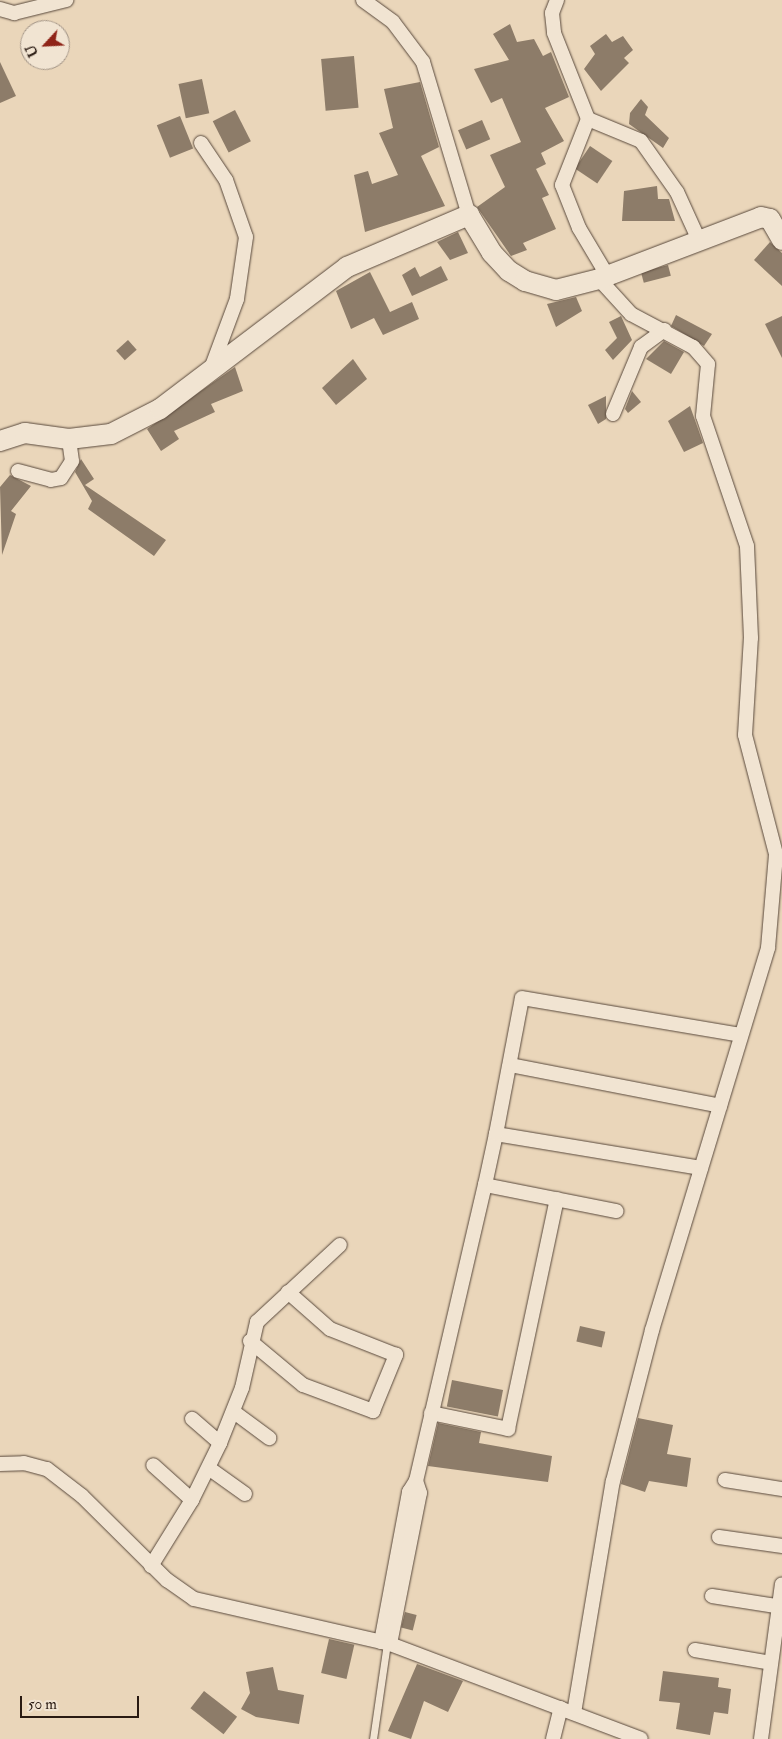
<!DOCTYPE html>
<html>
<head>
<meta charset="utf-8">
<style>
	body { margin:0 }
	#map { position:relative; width:782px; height:1739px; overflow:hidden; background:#ead6ba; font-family:"IM FELL Double Pica",serif }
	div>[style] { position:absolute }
	.building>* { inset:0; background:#8d7c69; transform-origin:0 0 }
	.roads { filter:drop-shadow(0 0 1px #59493c) drop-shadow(0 0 1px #59493c) }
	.lane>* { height:7px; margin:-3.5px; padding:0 3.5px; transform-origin:3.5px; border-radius:3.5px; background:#f1e4d2 }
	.street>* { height:14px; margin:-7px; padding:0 7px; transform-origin:7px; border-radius:7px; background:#f1e4d2 }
	.secondary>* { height:20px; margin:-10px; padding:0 10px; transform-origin:10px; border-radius:10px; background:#f1e4d2 }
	span { translate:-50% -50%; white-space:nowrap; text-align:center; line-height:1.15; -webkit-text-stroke:4px #f1e4d2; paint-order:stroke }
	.north { position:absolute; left:20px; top:20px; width:50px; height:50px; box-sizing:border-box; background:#f1e4d2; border:1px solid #a19385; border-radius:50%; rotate:245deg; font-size:14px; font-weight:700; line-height:20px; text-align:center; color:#291a12 }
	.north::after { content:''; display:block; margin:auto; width:18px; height:22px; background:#8f2418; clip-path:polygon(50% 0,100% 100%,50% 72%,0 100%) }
	.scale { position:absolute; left:20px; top:1696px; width:119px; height:22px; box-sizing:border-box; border:2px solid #291a12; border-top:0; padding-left:6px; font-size:15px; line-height:18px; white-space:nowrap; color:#291a12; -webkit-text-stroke:4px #f1e4d2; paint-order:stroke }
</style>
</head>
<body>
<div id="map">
	<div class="building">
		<i style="clip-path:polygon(510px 24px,517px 42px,534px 39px,543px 56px,551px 52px,569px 97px,545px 108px,564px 141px,541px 153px,546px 164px,536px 169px,549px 195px,542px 198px,556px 229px,523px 243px,527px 250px,511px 256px,477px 207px,505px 187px,490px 155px,521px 142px,502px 98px,491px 103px,474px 69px,509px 60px,493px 34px)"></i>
		<i style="clip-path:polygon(606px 34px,612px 42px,623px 36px,633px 50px,624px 58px,629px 63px,601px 91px,584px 69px,595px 54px,590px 46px)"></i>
		<i style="left:354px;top:56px;width:52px;height:33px;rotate:85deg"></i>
		<i style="clip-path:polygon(0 62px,16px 96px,0 103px)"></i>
		<i style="left:202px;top:79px;width:35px;height:24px;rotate:78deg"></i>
		<i style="clip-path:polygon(420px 82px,439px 147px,421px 156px,445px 206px,365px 232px,354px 175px,368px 171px,372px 184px,398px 175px,379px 133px,393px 128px,384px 89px)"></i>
		<i style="clip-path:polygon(641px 99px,648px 107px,645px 115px,669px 138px,663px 148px,629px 124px,630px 113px)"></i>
		<i style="left:235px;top:110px;width:35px;height:25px;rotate:63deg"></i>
		<i style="left:180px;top:116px;width:35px;height:25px;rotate:68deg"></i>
		<i style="left:482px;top:120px;width:21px;height:26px;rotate:67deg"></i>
		<i style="left:590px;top:146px;width:27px;height:27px;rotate:34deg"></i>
		<i style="clip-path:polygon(657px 186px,658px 199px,669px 199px,675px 221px,622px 221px,624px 191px)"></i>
		<i style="clip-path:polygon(458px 232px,468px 253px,450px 260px,437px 242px)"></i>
		<i style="clip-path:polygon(770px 242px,782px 253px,782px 286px,754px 260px)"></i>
		<i style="left:668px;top:265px;width:11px;height:28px;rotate:75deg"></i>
		<i style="clip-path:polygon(441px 266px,448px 280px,412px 296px,402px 275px,415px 267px,420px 277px)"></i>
		<i style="clip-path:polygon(370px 272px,390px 312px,412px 302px,419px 319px,383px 335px,374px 318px,351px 329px,336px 291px)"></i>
		<i style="clip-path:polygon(576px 297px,582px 311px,556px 327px,547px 304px)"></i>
		<i style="clip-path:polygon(676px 315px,712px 334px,704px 346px,671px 326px)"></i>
		<i style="clip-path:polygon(621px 316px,632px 340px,613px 360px,605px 350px,617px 338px,609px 322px)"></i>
		<i style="clip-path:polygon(782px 316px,782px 358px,765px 324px)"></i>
		<i style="left:128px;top:340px;width:13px;height:16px;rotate:48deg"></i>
		<i style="clip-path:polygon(664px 341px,684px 352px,671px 374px,646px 359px)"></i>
		<i style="clip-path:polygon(353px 359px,367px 379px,336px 405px,322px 388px)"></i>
		<i style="clip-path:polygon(235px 367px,243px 391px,211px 404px,215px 412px,174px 431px,179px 439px,161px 451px,147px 429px)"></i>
		<i style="clip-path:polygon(632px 391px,641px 402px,628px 413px,625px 409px)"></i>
		<i style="clip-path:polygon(606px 396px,606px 419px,598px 424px,588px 405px)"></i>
		<i style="clip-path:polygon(690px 406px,703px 443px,684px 452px,668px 421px)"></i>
		<i style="clip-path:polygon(81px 459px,94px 479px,85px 485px,166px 540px,154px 556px,88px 509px,92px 501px,75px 472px)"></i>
		<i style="clip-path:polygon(10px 475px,31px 486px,11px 511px,16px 514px,2px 555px,0 487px)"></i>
		<i style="left:580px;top:1326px;width:26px;height:16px;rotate:13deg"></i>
		<i style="left:452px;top:1380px;width:52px;height:27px;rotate:11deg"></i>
		<i style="clip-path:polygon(638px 1418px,673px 1425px,667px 1454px,691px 1458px,687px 1487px,649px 1481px,645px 1492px,621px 1484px)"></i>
		<i style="clip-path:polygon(438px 1423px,481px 1432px,479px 1443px,552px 1456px,548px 1482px,428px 1466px)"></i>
		<i style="left:405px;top:1612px;width:12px;height:16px;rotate:14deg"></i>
		<i style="left:329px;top:1639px;width:26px;height:35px;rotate:13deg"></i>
		<i style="clip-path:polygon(417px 1664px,463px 1681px,448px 1712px,424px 1701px,411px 1739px,388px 1731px)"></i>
		<i style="clip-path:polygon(273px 1667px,278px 1690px,304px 1695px,299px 1724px,256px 1717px,241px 1709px,250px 1693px,246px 1672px)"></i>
		<i style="clip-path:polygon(663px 1671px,719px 1678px,718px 1687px,731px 1689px,728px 1714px,714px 1712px,710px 1735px,676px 1729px,680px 1703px,659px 1701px)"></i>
		<i style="left:204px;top:1691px;width:42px;height:22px;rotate:38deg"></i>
	</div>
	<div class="roads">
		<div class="lane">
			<i style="left:373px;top:1739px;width:97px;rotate:-81.7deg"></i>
		</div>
		<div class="street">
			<i style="left:363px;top:0;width:37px;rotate:36deg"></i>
			<i style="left:393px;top:22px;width:50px;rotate:53.1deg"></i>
			<i style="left:423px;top:62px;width:160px;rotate:73.3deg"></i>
			<i style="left:557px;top:0;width:14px;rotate:111deg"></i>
			<i style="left:552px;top:13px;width:20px;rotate:84deg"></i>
			<i style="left:554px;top:33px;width:92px;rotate:68.4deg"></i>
			<i style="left:588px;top:119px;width:71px;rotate:111.5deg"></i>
			<i style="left:562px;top:185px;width:46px;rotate:68.4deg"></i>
			<i style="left:579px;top:228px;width:55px;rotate:59.2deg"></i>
			<i style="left:0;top:9px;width:15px;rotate:16deg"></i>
			<i style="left:14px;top:13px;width:54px;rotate:-14deg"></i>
			<i style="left:588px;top:119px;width:57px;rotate:22.5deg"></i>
			<i style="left:641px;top:141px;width:62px;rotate:54.8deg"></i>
			<i style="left:677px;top:192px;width:51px;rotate:65.5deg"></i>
			<i style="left:201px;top:143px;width:45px;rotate:56deg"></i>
			<i style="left:226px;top:180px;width:60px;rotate:70.7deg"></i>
			<i style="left:246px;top:237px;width:63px;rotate:98.3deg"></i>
			<i style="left:237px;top:299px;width:75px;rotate:110.4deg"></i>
			<i style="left:613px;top:414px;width:73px;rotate:-67.3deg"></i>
			<i style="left:641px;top:347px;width:29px;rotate:-36deg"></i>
			<i style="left:18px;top:471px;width:34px;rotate:15deg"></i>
			<i style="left:51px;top:480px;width:10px;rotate:-11deg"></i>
			<i style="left:61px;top:478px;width:20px;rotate:-57deg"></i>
			<i style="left:72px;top:461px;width:22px;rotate:-98deg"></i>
			<i style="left:510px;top:1065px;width:214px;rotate:11deg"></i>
			<i style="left:496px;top:1134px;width:52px;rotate:102.2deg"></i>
			<i style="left:485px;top:1185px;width:134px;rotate:11.2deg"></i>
			<i style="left:701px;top:1168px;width:208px;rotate:-170.6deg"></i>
			<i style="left:496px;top:1134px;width:138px;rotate:-79.2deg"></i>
			<i style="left:522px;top:998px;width:222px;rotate:9.6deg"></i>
			<i style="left:250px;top:1341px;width:69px;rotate:39.7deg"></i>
			<i style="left:303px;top:1385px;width:75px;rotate:20.4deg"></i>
			<i style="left:373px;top:1411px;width:61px;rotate:-67.7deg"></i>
			<i style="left:396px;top:1355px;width:71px;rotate:-158.5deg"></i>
			<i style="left:330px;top:1329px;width:56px;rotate:-138.6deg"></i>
			<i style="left:234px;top:1412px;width:44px;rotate:36.6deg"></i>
			<i style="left:431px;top:1413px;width:79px;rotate:11.7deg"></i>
			<i style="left:508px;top:1429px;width:235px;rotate:-78deg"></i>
			<i style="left:220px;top:1443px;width:59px;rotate:-68.2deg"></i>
			<i style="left:242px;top:1388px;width:68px;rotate:-77.2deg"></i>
			<i style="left:257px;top:1322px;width:113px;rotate:-42.9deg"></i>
			<i style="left:0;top:1464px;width:24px;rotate:-2deg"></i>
			<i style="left:24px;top:1463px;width:24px;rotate:15deg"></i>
			<i style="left:47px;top:1469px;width:44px;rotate:37.6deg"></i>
			<i style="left:82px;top:1496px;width:120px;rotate:44.7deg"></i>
			<i style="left:167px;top:1580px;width:33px;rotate:35deg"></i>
			<i style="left:194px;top:1599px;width:201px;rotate:12.9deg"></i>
			<i style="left:390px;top:1644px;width:268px;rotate:20.7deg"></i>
			<i style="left:210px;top:1469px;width:43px;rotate:35.5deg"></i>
			<i style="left:725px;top:1480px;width:58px;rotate:9deg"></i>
			<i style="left:192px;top:1500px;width:64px;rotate:-63.8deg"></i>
			<i style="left:220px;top:1443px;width:37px;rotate:-139deg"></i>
			<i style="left:719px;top:1537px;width:64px;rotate:8.1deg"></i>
			<i style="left:151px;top:1566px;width:78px;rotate:-58.2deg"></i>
			<i style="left:192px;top:1500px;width:52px;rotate:-138.1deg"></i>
			<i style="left:712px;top:1596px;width:71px;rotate:8.9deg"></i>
			<i style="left:381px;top:1642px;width:153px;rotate:-79.4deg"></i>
			<i style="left:409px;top:1492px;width:13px;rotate:-58deg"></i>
			<i style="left:416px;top:1481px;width:304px;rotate:-76.9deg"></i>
			<i style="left:390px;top:1644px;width:154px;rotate:-78.8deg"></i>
			<i style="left:420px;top:1493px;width:13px;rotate:-108deg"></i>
			<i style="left:695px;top:1650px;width:77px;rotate:9.7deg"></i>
			<i style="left:574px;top:1713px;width:235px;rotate:-80.5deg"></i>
			<i style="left:613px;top:1481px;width:156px;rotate:-75.5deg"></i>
			<i style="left:652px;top:1330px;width:399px;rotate:-73.1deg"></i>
			<i style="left:768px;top:948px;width:94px;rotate:-85.1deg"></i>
			<i style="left:776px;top:854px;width:123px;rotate:-104.6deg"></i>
			<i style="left:745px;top:735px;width:97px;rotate:-86.5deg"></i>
			<i style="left:751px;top:638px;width:92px;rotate:-92.5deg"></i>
			<i style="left:747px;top:546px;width:137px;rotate:-108.7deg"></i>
			<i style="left:703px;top:416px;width:52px;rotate:-84.5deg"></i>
			<i style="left:708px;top:364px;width:23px;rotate:-131deg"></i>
			<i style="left:693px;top:347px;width:70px;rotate:-152deg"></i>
			<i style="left:631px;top:314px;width:47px;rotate:-132.4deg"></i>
			<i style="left:553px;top:1739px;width:32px;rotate:-76deg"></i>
			<i style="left:761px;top:1739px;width:156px;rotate:-82.3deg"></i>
		</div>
		<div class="secondary">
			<i style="left:0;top:441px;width:26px;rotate:-18deg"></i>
			<i style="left:25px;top:433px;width:44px;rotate:7.8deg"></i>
			<i style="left:69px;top:439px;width:42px;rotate:-6.8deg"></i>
			<i style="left:111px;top:434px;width:55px;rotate:-27deg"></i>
			<i style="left:160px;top:409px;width:235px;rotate:-37.2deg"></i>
			<i style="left:347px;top:267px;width:133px;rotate:-23.1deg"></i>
			<i style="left:469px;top:215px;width:44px;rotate:58.8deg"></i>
			<i style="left:492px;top:253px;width:25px;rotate:47deg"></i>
			<i style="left:509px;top:271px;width:19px;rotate:32deg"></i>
			<i style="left:525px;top:281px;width:32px;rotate:16deg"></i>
			<i style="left:556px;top:290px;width:44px;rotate:-14.3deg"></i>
			<i style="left:599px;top:279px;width:173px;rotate:-20.9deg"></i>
			<i style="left:761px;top:217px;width:9px;rotate:13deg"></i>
			<i style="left:770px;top:219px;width:24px;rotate:60deg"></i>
		</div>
	</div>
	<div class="north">U</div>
	<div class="scale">50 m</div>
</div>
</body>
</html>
